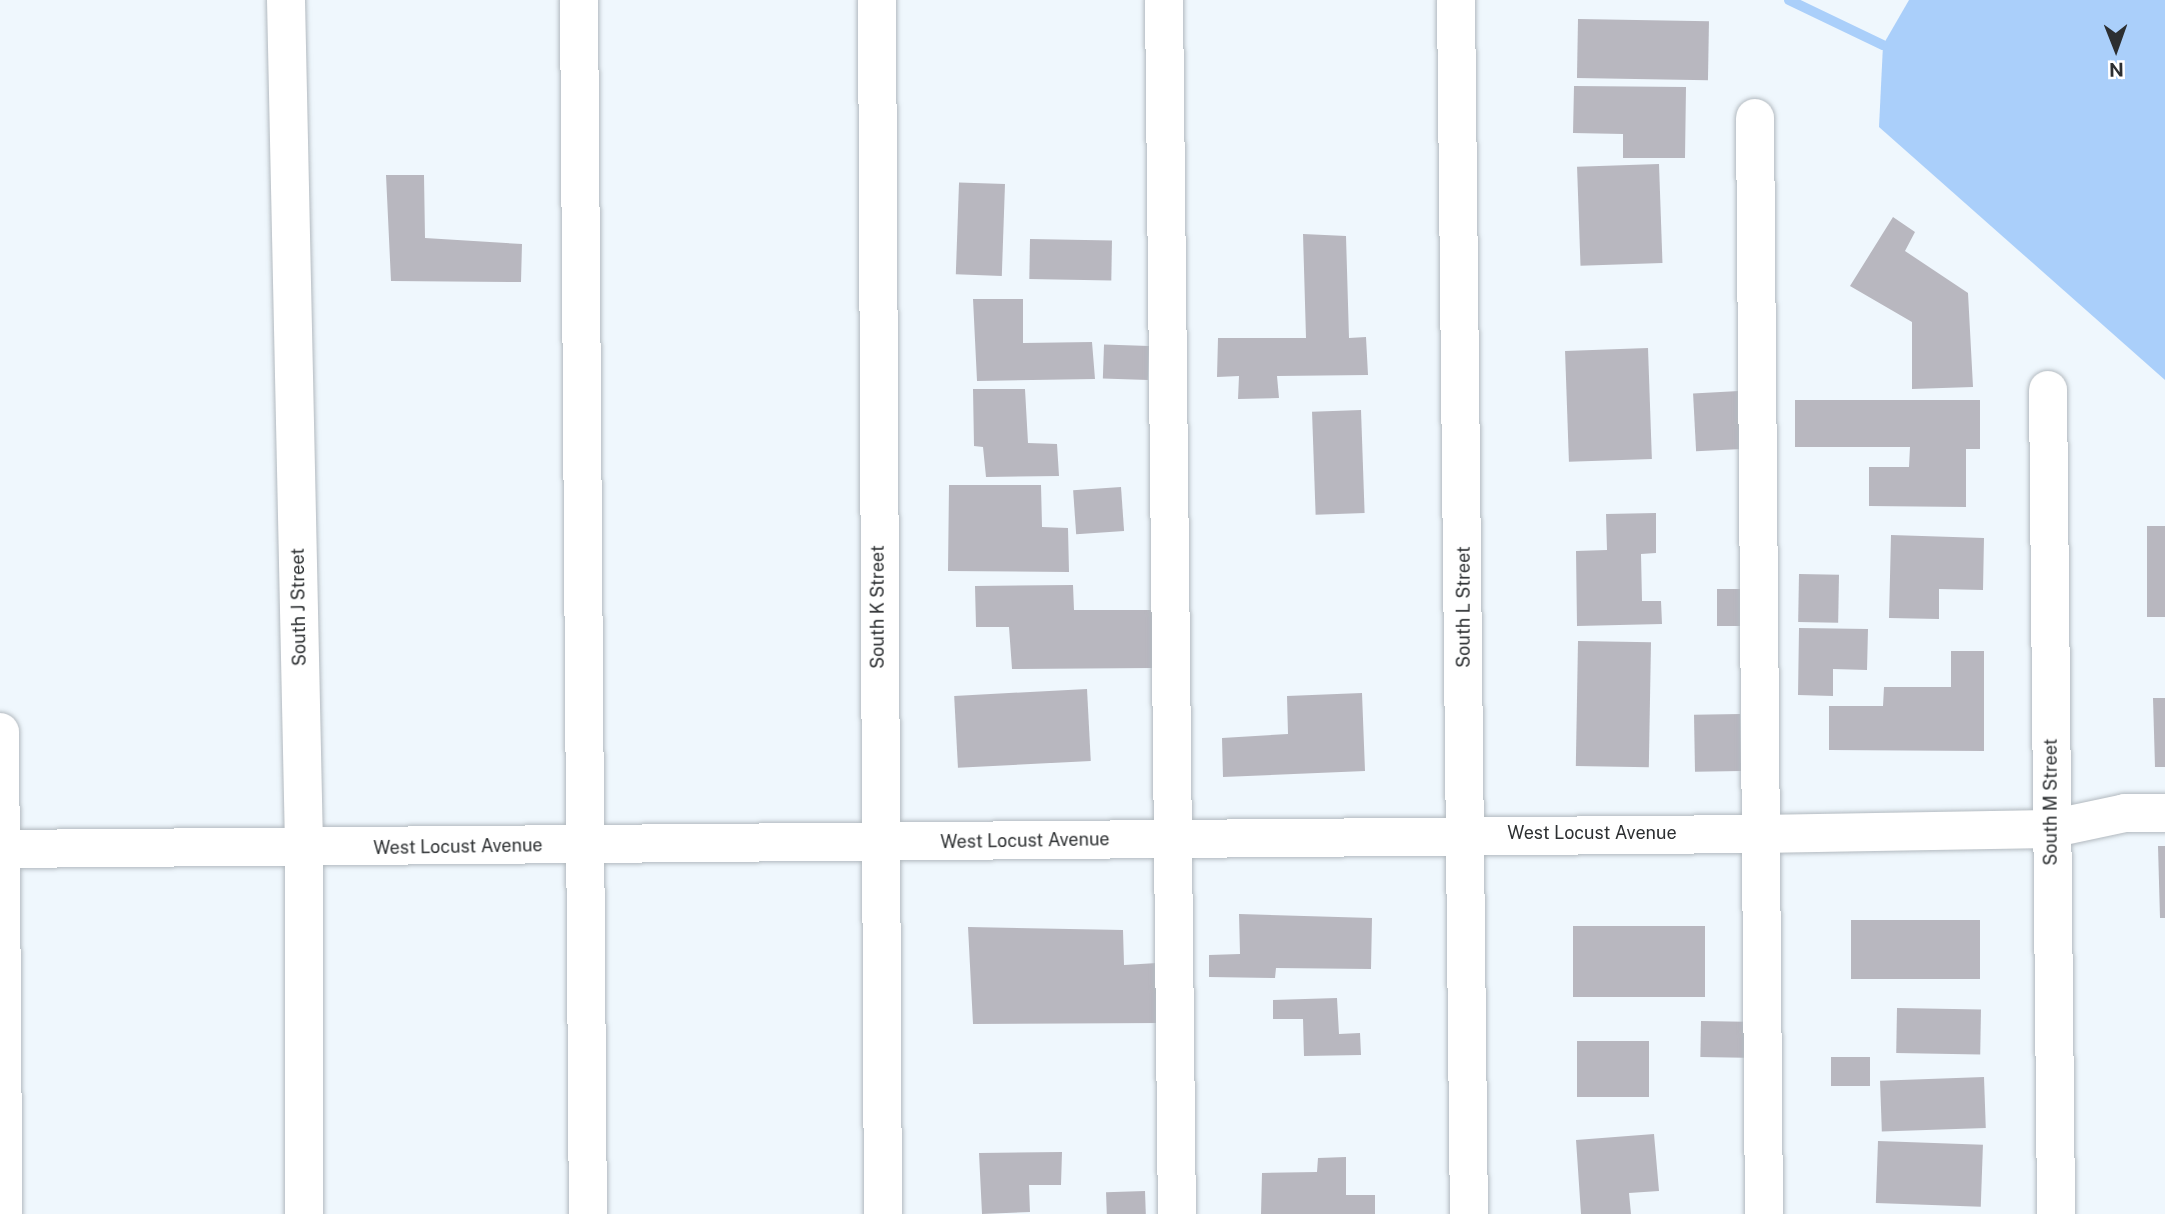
<!DOCTYPE html>
<html>
<head>
<meta charset="utf-8">
<style>
	body { margin:0 }
	#map { position:relative; width:2165px; height:1214px; overflow:hidden; background:#eff7fd; font-family:"Public Sans",sans-serif }
	div>[style] { position:absolute }
	.water>* { inset:0; background:#aacffa }
	.stream>* { height:10px; margin:-5px; padding:0 5px; transform-origin:5px; border-radius:5px; background:#aacffa }
	.building>* { inset:0; background:#b8b7bf; transform-origin:0 0 }
	.roads { filter:drop-shadow(0 0 2px #b2b9bf) drop-shadow(0 0 2px #b2b9bf) }
	.minor>* { height:38px; margin:-19px; padding:0 19px; transform-origin:19px; border-radius:19px; background:#fff }
	span { translate:-50% -50%; white-space:nowrap; text-align:center; line-height:1.15; -webkit-text-stroke:7px #fff; paint-order:stroke }
	.street-label { font-size:18px; color:#2c2f31 }
	.north { position:absolute; left:2081px; top:14px; width:70px; height:70px; -webkit-text-stroke:5px #fff; paint-order:stroke; rotate:179deg; font-size:19px; font-weight:700; line-height:28px; text-align:center; color:#2c2f31 }
	.north::after { content:''; display:block; margin:auto; width:24px; height:32px; background:#2c2f31; clip-path:polygon(50% 0,100% 100%,50% 72%,0 100%) }
</style>
</head>
<body>
<div id="map">
	<div class="water">
		<i style="clip-path:polygon(1909px 0,2165px 0,2165px 380px,1879px 127px,1883px 45px)"></i>
	</div>
	<div class="stream">
		<i style="left:1789px;top:0;width:104px;rotate:25.6deg"></i>
	</div>
	<div class="building">
		<i style="left:1578px;top:19px;width:131px;height:59px;rotate:1deg"></i>
		<i style="clip-path:polygon(1574px 86px,1686px 87px,1685px 158px,1623px 158px,1623px 134px,1573px 133px)"></i>
		<i style="left:1659px;top:164px;width:99px;height:82px;rotate:88deg"></i>
		<i style="clip-path:polygon(386px 175px,424px 175px,425px 238px,522px 244px,521px 282px,391px 281px)"></i>
		<i style="left:1005px;top:184px;width:92px;height:46px;rotate:92deg"></i>
		<i style="clip-path:polygon(1893px 217px,1915px 232px,1905px 251px,1968px 293px,1973px 387px,1912px 389px,1912px 322px,1850px 286px)"></i>
		<i style="clip-path:polygon(1303px 234px,1346px 236px,1349px 338px,1366px 337px,1368px 375px,1277px 376px,1279px 398px,1238px 399px,1239px 376px,1217px 377px,1218px 338px,1306px 338px)"></i>
		<i style="left:1030px;top:239px;width:82px;height:40px;rotate:1deg"></i>
		<i style="clip-path:polygon(973px 299px,1023px 299px,1023px 343px,1092px 342px,1095px 379px,977px 381px)"></i>
		<i style="left:1149px;top:346px;width:34px;height:45px;rotate:92deg"></i>
		<i style="left:1648px;top:348px;width:111px;height:83px;rotate:88deg"></i>
		<i style="clip-path:polygon(973px 389px,1025px 389px,1028px 443px,1057px 444px,1059px 476px,986px 477px,983px 447px,974px 446px)"></i>
		<i style="left:1739px;top:391px;width:58px;height:46px;rotate:87deg"></i>
		<i style="clip-path:polygon(1795px 400px,1980px 400px,1980px 449px,1966px 449px,1966px 507px,1869px 506px,1869px 467px,1909px 467px,1910px 447px,1795px 447px)"></i>
		<i style="left:1361px;top:410px;width:103px;height:49px;rotate:88deg"></i>
		<i style="clip-path:polygon(949px 485px,1041px 485px,1042px 527px,1068px 528px,1069px 572px,948px 571px)"></i>
		<i style="left:1121px;top:487px;width:44px;height:48px;rotate:86deg"></i>
		<i style="clip-path:polygon(1656px 513px,1656px 553px,1641px 554px,1642px 601px,1661px 601px,1662px 624px,1577px 626px,1576px 551px,1607px 550px,1606px 514px)"></i>
		<i style="left:2147px;top:526px;width:18px;height:91px"></i>
		<i style="clip-path:polygon(1891px 535px,1984px 538px,1983px 590px,1939px 589px,1939px 619px,1889px 618px)"></i>
		<i style="left:1799px;top:574px;width:40px;height:48px;rotate:1deg"></i>
		<i style="clip-path:polygon(1073px 585px,1074px 610px,1153px 610px,1153px 668px,1012px 669px,1009px 627px,976px 627px,975px 586px)"></i>
		<i style="left:1717px;top:589px;width:27px;height:37px"></i>
		<i style="clip-path:polygon(1799px 628px,1868px 629px,1867px 670px,1833px 669px,1833px 696px,1798px 695px)"></i>
		<i style="left:1578px;top:641px;width:73px;height:125px;rotate:1deg"></i>
		<i style="clip-path:polygon(1951px 651px,1984px 651px,1984px 751px,1829px 750px,1829px 706px,1883px 706px,1884px 687px,1951px 687px)"></i>
		<i style="left:1087px;top:689px;width:72px;height:133px;rotate:87deg"></i>
		<i style="clip-path:polygon(1362px 693px,1365px 771px,1223px 777px,1222px 738px,1288px 734px,1287px 696px)"></i>
		<i style="clip-path:polygon(2153px 698px,2165px 698px,2165px 767px,2155px 767px)"></i>
		<i style="left:1740px;top:714px;width:57px;height:46px;rotate:89deg"></i>
		<i style="clip-path:polygon(2158px 846px,2165px 846px,2165px 918px,2160px 918px)"></i>
		<i style="clip-path:polygon(1239px 914px,1372px 918px,1371px 969px,1276px 968px,1275px 978px,1209px 977px,1209px 955px,1240px 954px)"></i>
		<i style="left:1851px;top:920px;width:129px;height:59px"></i>
		<i style="left:1573px;top:926px;width:132px;height:71px"></i>
		<i style="clip-path:polygon(968px 927px,1123px 930px,1124px 965px,1157px 963px,1159px 1023px,973px 1024px)"></i>
		<i style="clip-path:polygon(1337px 998px,1339px 1034px,1360px 1033px,1361px 1055px,1304px 1056px,1303px 1019px,1273px 1019px,1273px 1000px)"></i>
		<i style="left:1897px;top:1008px;width:84px;height:45px;rotate:1deg"></i>
		<i style="left:1701px;top:1021px;width:58px;height:36px;rotate:1deg"></i>
		<i style="left:1577px;top:1041px;width:72px;height:56px"></i>
		<i style="left:1831px;top:1057px;width:39px;height:29px"></i>
		<i style="left:1984px;top:1077px;width:51px;height:104px;rotate:88deg"></i>
		<i style="clip-path:polygon(1654px 1134px,1659px 1191px,1629px 1193px,1631px 1214px,1581px 1214px,1576px 1140px)"></i>
		<i style="left:1878px;top:1141px;width:105px;height:62px;rotate:2deg"></i>
		<i style="clip-path:polygon(1062px 1152px,1061px 1185px,1029px 1185px,1030px 1212px,982px 1214px,979px 1153px)"></i>
		<i style="clip-path:polygon(1346px 1157px,1346px 1195px,1375px 1195px,1375px 1214px,1261px 1214px,1262px 1173px,1317px 1172px,1318px 1158px)"></i>
		<i style="left:1145px;top:1191px;width:23px;height:39px;rotate:88deg"></i>
	</div>
	<div class="roads">
		<div class="minor">
			<i style="left:286px;top:0;width:848px;rotate:88.78deg"></i>
			<i style="left:304px;top:848px;width:366px;rotate:90deg"></i>
			<i style="left:579px;top:0;width:1214px;rotate:89.58deg"></i>
			<i style="left:877px;top:0;width:1214px;rotate:89.72deg"></i>
			<i style="left:1164px;top:0;width:1214px;rotate:89.39deg"></i>
			<i style="left:1456px;top:0;width:1214px;rotate:89.39deg"></i>
			<i style="left:1755px;top:118px;width:1096px;rotate:89.53deg"></i>
			<i style="left:2048px;top:390px;width:824px;rotate:89.44deg"></i>
			<i style="left:0;top:732px;width:482px;rotate:89.6deg"></i>
			<i style="left:0;top:849px;width:1759px;rotate:-0.49deg"></i>
			<i style="left:1759px;top:834px;width:291px;rotate:-1deg"></i>
			<i style="left:2050px;top:829px;width:77px;rotate:-12deg"></i>
			<i style="left:2125px;top:813px;width:40px"></i>
		</div>
	</div>
	<div class="street-label">
		<span style="left:299px;top:607px;rotate:-91deg">South J Street</span>
		<span style="left:878px;top:607px;rotate:-90deg">South K Street</span>
		<span style="left:1464px;top:607px;rotate:-90deg">South L Street</span>
		<span style="left:2051px;top:802px;rotate:-90deg">South M Street</span>
		<span style="left:1592px;top:833px">West Locust Avenue</span>
		<span style="left:1025px;top:841px;rotate:-1deg">West Locust Avenue</span>
		<span style="left:458px;top:847px;rotate:-1deg">West Locust Avenue</span>
	</div>
	<div class="north">N</div>
</div>
</body>
</html>
